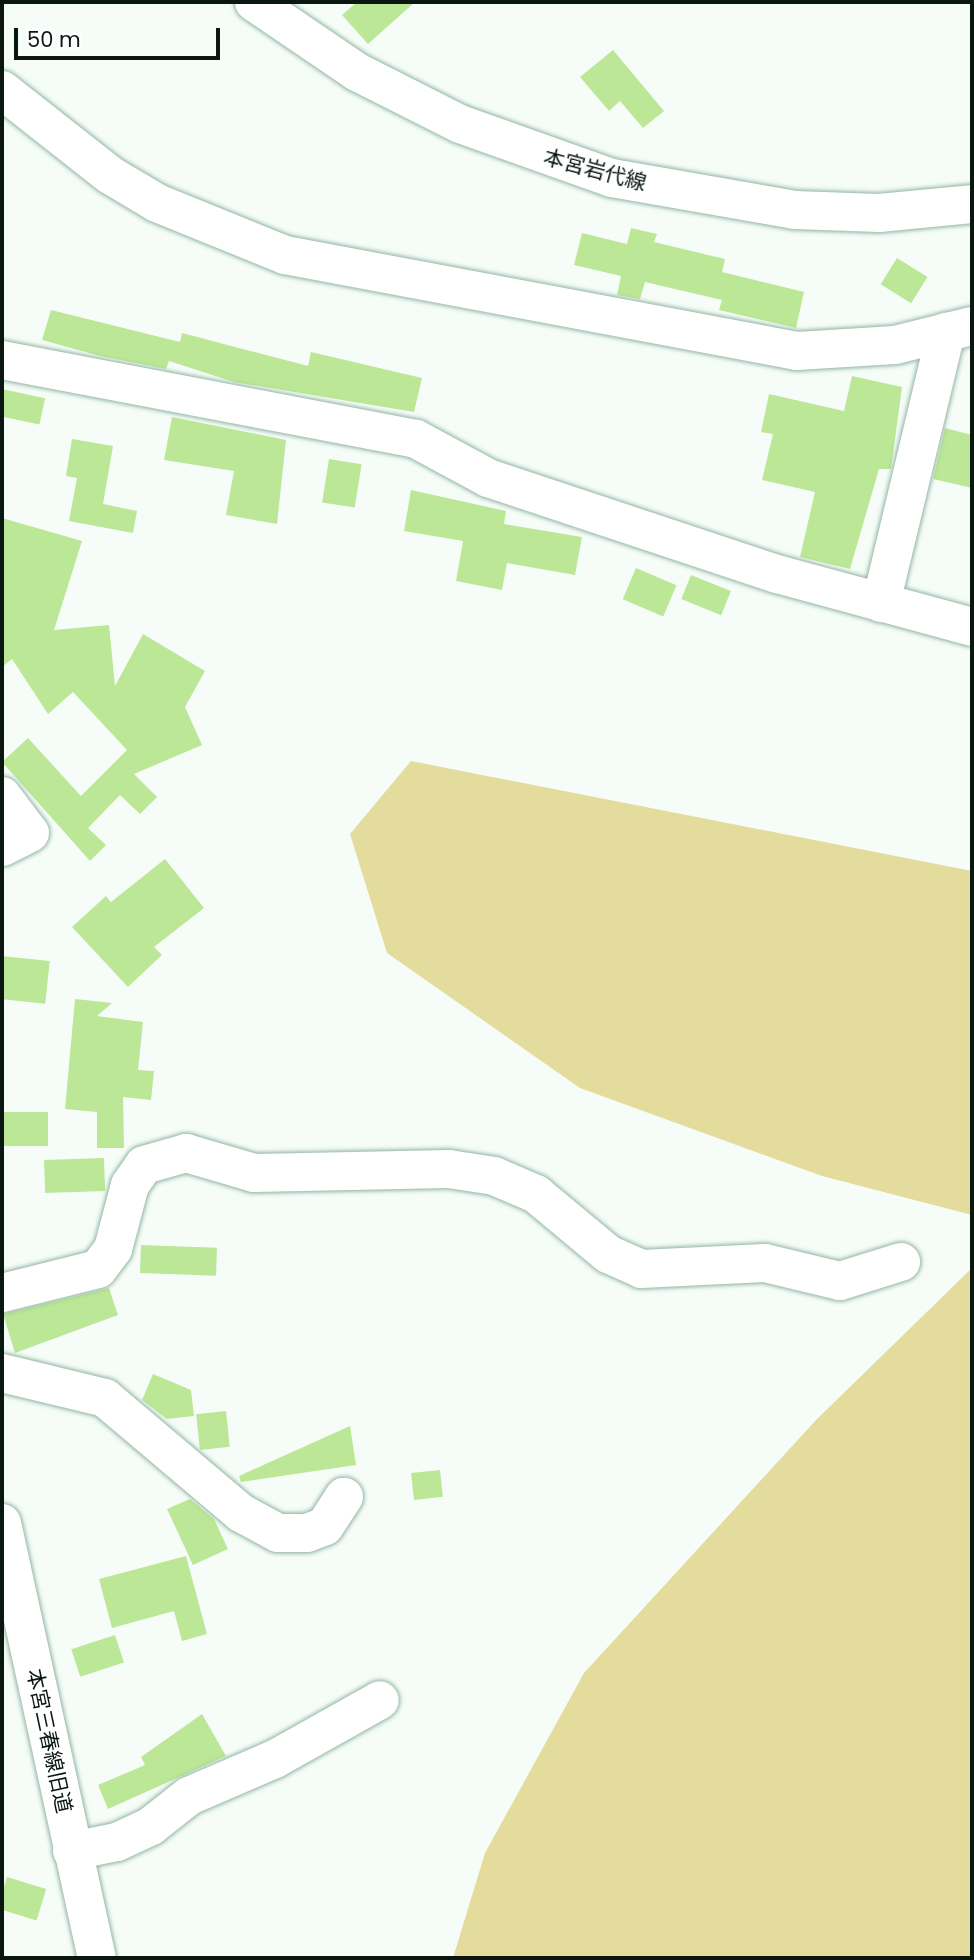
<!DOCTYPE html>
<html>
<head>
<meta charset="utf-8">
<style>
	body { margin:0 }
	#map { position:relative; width:974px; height:1960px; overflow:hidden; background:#f6fdf9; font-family:Poppins,"Noto Sans JP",sans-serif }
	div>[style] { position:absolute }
	.green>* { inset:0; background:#e4dc9c }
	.building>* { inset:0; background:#bbe796; transform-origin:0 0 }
	.roads { filter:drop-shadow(0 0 2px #93b6a2) drop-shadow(0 0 2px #93b6a2) }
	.minor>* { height:38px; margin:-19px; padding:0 19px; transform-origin:19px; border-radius:19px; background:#fff }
	.major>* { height:38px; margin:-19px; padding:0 19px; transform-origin:19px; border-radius:19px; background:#fff }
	span { translate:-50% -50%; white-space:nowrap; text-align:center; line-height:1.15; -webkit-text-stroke:7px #fff; paint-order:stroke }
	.street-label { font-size:21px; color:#0a1710 }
	.frame { position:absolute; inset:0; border:4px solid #0a1710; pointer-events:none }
	.scale { position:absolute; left:14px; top:28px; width:206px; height:32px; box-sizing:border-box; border:4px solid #0a1710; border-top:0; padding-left:9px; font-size:21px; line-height:24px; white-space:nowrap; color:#0a1710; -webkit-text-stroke:5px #fff; paint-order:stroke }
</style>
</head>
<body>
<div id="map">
	<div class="green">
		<i style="clip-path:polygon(411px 761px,972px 871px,972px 1215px,822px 1176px,580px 1088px,387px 953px,350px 834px)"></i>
		<i style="clip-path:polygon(972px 1268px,972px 1958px,453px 1958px,485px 1853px,584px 1673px,817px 1419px)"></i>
	</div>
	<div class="building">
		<i style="clip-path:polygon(357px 2px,415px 2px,368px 44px,342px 15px)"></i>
		<i style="clip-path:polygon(613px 50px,664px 111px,643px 128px,620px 101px,609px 111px,580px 77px)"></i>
		<i style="clip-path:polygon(631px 228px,657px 234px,654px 242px,725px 259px,722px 272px,804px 292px,796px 328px,719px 310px,722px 300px,645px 282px,640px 299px,617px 295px,621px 276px,574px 265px,582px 233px,627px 244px)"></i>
		<i style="left:897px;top:258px;width:36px;height:31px;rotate:32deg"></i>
		<i style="clip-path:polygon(51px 310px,180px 342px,182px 333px,308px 366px,311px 352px,422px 378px,414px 412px,234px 382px,169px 361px,166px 369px,100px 356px,42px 340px)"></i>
		<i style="clip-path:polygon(852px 376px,902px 387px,891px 469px,879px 469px,850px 569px,800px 557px,815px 492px,762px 480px,773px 434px,761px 432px,769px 394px,844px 411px)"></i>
		<i style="left:2px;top:389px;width:44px;height:27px;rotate:12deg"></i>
		<i style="clip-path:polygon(172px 417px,286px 440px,277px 524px,226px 515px,234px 471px,164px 460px)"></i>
		<i style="clip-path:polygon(945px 428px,972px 435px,972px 488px,933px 479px)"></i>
		<i style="clip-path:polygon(72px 439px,113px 446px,103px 504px,137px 511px,133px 533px,69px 521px,77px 478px,66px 476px)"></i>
		<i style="left:329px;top:459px;width:33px;height:44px;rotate:9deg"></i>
		<i style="clip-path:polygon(411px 490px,506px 511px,504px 524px,582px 537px,575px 575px,507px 563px,502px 590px,456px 581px,463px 541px,404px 531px)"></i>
		<i style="clip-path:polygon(2px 518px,82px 541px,54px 630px,109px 625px,115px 686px,143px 634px,205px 671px,185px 707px,202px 745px,134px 774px,157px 797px,140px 814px,120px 795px,88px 828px,106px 845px,90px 861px,2px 762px,28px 738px,81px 796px,127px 750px,73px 692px,48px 714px,12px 659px,2px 667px)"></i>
		<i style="left:636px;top:568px;width:44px;height:34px;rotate:23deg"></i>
		<i style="left:691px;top:575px;width:43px;height:26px;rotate:22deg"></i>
		<i style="clip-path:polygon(165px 859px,204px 908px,154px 947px,162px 955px,128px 987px,72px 927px,106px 896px,111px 902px)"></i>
		<i style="left:2px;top:956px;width:48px;height:43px;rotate:6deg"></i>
		<i style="clip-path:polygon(75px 999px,112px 1003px,97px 1016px,143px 1022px,138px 1070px,154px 1071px,151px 1100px,123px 1097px,124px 1148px,97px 1148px,97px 1112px,65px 1109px)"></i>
		<i style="left:48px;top:1112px;width:34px;height:46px;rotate:90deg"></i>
		<i style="left:104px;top:1158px;width:33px;height:60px;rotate:88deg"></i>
		<i style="left:141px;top:1245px;width:76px;height:28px;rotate:2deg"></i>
		<i style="clip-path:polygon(109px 1288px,118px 1315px,15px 1353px,3px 1314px)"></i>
		<i style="clip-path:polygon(153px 1374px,191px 1390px,194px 1416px,167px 1419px,142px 1400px)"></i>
		<i style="left:226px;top:1411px;width:36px;height:30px;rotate:84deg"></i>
		<i style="clip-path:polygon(350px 1426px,356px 1465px,241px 1482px,239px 1476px)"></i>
		<i style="left:440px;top:1470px;width:27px;height:29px;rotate:84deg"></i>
		<i style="clip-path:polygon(190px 1499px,214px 1519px,228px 1549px,193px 1565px,167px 1509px)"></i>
		<i style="clip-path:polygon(186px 1556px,207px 1634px,182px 1641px,174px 1611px,112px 1628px,99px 1579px)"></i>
		<i style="left:115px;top:1635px;width:29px;height:46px;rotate:72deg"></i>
		<i style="clip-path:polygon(202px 1714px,226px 1756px,108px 1809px,98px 1785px,145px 1765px,141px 1757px)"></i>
		<i style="left:7px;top:1877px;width:41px;height:33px;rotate:17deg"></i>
	</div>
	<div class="roads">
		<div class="minor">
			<i style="left:2px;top:90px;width:137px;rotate:38.2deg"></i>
			<i style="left:110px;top:175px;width:55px;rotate:30.8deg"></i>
			<i style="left:157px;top:203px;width:138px;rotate:22.1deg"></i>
			<i style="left:285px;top:255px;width:521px;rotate:10.62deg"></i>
			<i style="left:797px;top:351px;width:98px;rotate:-3.5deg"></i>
			<i style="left:895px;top:345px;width:79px;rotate:-13.9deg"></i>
			<i style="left:2px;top:360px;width:421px;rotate:10.8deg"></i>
			<i style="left:416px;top:439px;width:82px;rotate:28.4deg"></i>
			<i style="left:488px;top:478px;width:305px;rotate:18.4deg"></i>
			<i style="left:777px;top:574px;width:202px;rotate:15.2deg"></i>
			<i style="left:881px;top:603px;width:279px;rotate:-76.5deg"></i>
			<i style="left:2px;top:796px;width:46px;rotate:52.9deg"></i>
			<i style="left:30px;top:833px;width:31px;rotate:153deg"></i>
			<i style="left:2px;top:1293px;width:99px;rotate:-14deg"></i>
			<i style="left:98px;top:1269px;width:25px;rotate:-53deg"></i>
			<i style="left:113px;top:1249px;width:66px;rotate:-75.1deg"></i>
			<i style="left:130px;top:1185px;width:24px;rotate:-55deg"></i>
			<i style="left:144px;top:1165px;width:44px;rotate:-15.9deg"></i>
			<i style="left:186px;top:1153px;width:71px;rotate:16.4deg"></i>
			<i style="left:254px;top:1173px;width:195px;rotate:-1.2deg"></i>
			<i style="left:449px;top:1169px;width:46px;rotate:8.8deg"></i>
			<i style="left:494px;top:1176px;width:46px;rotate:23.2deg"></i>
			<i style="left:536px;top:1194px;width:94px;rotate:39.8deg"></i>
			<i style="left:608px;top:1254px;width:36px;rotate:24deg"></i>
			<i style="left:641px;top:1269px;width:124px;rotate:-2.8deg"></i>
			<i style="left:765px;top:1263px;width:77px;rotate:13.5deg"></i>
			<i style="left:840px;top:1281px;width:64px;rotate:-17.3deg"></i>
			<i style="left:2px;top:1373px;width:106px;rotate:13.6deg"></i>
			<i style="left:105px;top:1398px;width:178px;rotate:40.2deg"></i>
			<i style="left:241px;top:1513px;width:42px;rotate:28.4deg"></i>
			<i style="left:278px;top:1533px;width:29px"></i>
			<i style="left:307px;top:1533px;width:19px;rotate:-21deg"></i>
			<i style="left:325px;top:1526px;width:35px;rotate:-57deg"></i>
			<i style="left:2px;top:1523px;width:445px;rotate:77.7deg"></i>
			<i style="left:72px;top:1851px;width:46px;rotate:-11.3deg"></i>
			<i style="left:117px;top:1842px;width:38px;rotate:-25deg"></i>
			<i style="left:151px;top:1826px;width:48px;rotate:-38.3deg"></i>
			<i style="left:189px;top:1796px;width:94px;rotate:-23.3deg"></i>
			<i style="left:275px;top:1759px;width:120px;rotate:-29.3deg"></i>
		</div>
		<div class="major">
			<i style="left:254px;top:2px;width:125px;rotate:34.2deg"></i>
			<i style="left:357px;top:72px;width:115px;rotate:26.8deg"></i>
			<i style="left:460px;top:124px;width:161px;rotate:19.6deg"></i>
			<i style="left:612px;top:178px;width:186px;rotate:9.9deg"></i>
			<i style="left:795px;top:210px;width:84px;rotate:2deg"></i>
			<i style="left:879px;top:213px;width:93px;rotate:-5.5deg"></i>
		</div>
	</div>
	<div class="street-label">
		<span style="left:595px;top:170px;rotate:15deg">本宮岩代線</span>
		<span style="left:49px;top:1741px;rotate:78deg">本宮三春線旧道</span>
	</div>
	<div class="frame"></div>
	<div class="scale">50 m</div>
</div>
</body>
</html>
